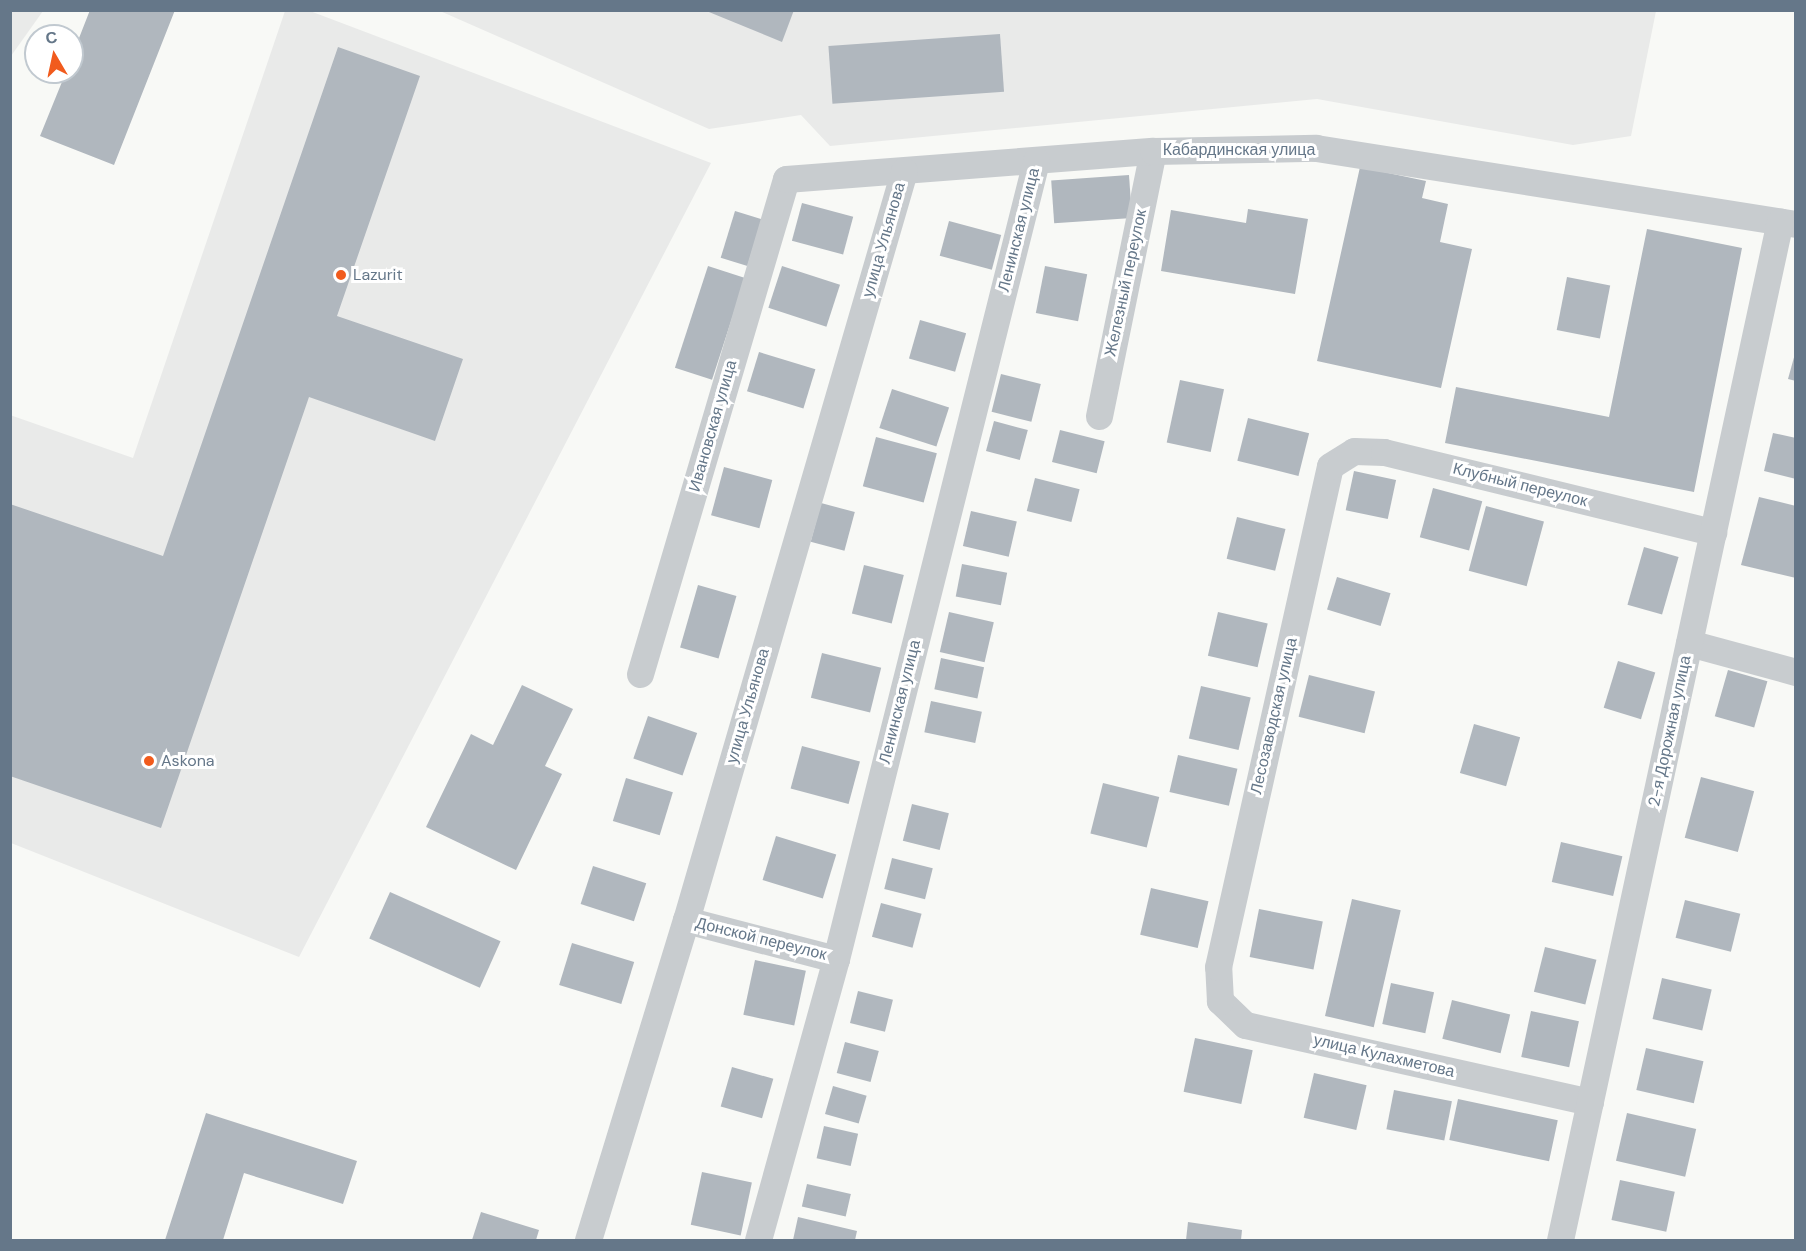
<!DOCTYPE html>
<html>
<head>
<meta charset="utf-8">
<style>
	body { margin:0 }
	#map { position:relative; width:1806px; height:1251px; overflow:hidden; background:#f8f9f6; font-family:"DM Sans",sans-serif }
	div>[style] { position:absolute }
	.built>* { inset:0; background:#e9eae9 }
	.building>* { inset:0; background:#b0b7be; transform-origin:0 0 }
	.minor>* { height:27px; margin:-13.5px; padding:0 13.5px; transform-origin:13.5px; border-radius:13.5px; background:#c8cccf }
	.dots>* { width:16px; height:16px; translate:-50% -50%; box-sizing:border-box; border:3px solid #fff; border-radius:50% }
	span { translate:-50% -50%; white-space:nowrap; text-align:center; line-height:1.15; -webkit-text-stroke:6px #fff; paint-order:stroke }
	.street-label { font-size:16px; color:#657789 }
	.poi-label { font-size:16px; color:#657789 }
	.left { translate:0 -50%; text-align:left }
	.frame { position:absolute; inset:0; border:12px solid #657789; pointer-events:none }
	.north { position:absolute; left:24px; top:24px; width:60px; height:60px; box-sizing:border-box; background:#fff; border:2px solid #c1c9d0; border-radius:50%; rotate:351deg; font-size:16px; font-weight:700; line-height:24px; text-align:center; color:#657789 }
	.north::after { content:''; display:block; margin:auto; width:21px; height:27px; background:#f15b1d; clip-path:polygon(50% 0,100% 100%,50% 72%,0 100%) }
</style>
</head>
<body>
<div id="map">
	<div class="built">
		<i style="clip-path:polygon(11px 10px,43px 11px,11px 56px,10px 11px)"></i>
		<i style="clip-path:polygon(285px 11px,310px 11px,711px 163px,299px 957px,11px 843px,10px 415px,133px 458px)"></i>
		<i style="clip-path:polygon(440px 11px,1656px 11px,1631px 136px,1573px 145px,1317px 99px,830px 146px,801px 115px,709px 129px)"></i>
	</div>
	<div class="building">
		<i style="clip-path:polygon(90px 10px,175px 10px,114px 165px,40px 136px,66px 72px,72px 72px,72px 56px)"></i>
		<i style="clip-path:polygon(704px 10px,794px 10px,782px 42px)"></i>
		<i style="left:1000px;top:34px;width:58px;height:172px;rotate:86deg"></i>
		<i style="clip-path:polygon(338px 47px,420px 76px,337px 316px,463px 359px,435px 441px,309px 397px,161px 828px,10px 776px,10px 504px,163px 556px)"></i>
		<i style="clip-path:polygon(1360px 167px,1426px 181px,1422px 198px,1448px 204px,1440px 242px,1472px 249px,1441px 388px,1317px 361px)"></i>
		<i style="left:1129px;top:175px;width:43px;height:78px;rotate:86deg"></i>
		<i style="left:802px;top:203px;width:53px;height:39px;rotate:15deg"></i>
		<i style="clip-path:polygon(1248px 209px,1308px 219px,1295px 294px,1161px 271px,1171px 210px,1246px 223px)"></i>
		<i style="left:735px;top:211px;width:28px;height:49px;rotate:17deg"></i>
		<i style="left:949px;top:221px;width:54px;height:36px;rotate:15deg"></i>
		<i style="clip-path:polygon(1647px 229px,1742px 248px,1694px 492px,1445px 443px,1456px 387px,1609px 417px)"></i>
		<i style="left:708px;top:266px;width:39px;height:107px;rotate:18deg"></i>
		<i style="left:782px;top:266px;width:61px;height:44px;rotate:18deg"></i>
		<i style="left:1045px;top:266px;width:43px;height:48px;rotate:11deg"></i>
		<i style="left:1567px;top:277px;width:44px;height:54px;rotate:11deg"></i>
		<i style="left:920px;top:320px;width:48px;height:40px;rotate:16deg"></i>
		<i style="clip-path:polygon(1796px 350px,1796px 381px,1788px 379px)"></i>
		<i style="left:759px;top:352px;width:59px;height:41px;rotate:17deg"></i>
		<i style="left:1001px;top:374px;width:41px;height:39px;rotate:14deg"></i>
		<i style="left:1180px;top:380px;width:45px;height:64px;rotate:12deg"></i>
		<i style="left:892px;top:389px;width:60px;height:41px;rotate:18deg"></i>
		<i style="left:1248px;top:418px;width:63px;height:44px;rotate:14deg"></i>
		<i style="left:994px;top:421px;width:35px;height:31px;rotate:15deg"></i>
		<i style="left:1060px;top:430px;width:46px;height:33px;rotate:14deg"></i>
		<i style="clip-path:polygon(1773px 433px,1796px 438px,1796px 479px,1764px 471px)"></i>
		<i style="left:876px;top:437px;width:63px;height:51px;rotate:15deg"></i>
		<i style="left:724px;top:467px;width:50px;height:50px;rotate:15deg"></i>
		<i style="left:1354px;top:471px;width:43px;height:40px;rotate:12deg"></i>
		<i style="left:1035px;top:478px;width:46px;height:34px;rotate:14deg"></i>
		<i style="left:1433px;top:488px;width:51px;height:51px;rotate:15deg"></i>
		<i style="clip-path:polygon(1759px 497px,1796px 506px,1796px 578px,1741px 565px)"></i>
		<i style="left:821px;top:503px;width:35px;height:40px;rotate:15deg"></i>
		<i style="left:1486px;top:506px;width:60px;height:67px;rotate:15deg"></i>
		<i style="left:971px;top:511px;width:47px;height:36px;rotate:13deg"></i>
		<i style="left:1237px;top:517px;width:50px;height:43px;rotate:14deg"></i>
		<i style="left:1644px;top:547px;width:36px;height:60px;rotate:16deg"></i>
		<i style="left:962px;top:564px;width:46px;height:33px;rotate:11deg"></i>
		<i style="left:864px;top:565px;width:41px;height:50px;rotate:14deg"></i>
		<i style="left:1337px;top:577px;width:56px;height:34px;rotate:17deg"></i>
		<i style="left:698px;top:585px;width:40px;height:65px;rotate:16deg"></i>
		<i style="left:949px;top:612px;width:46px;height:41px;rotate:13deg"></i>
		<i style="left:1218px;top:612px;width:51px;height:45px;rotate:13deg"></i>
		<i style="left:822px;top:653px;width:61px;height:46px;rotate:14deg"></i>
		<i style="left:941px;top:658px;width:44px;height:32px;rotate:12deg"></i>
		<i style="left:1618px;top:661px;width:39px;height:49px;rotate:17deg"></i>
		<i style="left:1728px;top:670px;width:41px;height:48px;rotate:16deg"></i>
		<i style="left:1309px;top:675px;width:68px;height:43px;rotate:14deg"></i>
		<i style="clip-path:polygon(522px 685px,573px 709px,545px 766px,562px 774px,516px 870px,426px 827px,471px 734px,493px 745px)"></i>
		<i style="left:1201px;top:686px;width:51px;height:54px;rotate:13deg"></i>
		<i style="left:931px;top:701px;width:52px;height:32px;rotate:12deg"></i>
		<i style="left:648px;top:716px;width:52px;height:45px;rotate:19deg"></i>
		<i style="left:1474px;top:724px;width:48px;height:51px;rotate:16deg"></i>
		<i style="left:802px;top:746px;width:60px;height:44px;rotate:15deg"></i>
		<i style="left:1178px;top:755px;width:61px;height:38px;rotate:13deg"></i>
		<i style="left:1701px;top:777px;width:55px;height:63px;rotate:15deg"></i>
		<i style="left:626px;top:778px;width:49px;height:45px;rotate:17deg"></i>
		<i style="left:1103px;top:783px;width:58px;height:52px;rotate:14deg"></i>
		<i style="left:912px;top:804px;width:38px;height:38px;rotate:14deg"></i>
		<i style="left:776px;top:836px;width:63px;height:46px;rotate:17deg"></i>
		<i style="left:1561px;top:842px;width:63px;height:41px;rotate:13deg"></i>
		<i style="left:892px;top:858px;width:42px;height:32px;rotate:14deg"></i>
		<i style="left:593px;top:866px;width:56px;height:40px;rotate:18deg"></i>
		<i style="left:1151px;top:888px;width:59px;height:48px;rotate:13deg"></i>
		<i style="left:390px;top:892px;width:121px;height:51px;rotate:24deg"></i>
		<i style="left:1352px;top:899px;width:50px;height:120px;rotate:13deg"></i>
		<i style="left:1685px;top:900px;width:57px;height:39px;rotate:14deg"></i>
		<i style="left:881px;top:903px;width:42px;height:35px;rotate:15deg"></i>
		<i style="left:1259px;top:909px;width:65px;height:49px;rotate:11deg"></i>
		<i style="left:572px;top:943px;width:65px;height:44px;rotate:17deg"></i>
		<i style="left:1545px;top:947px;width:53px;height:46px;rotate:14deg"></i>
		<i style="left:755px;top:960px;width:52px;height:56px;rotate:12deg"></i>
		<i style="left:1662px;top:978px;width:51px;height:42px;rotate:13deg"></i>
		<i style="left:1391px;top:983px;width:44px;height:42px;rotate:12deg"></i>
		<i style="left:858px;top:991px;width:36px;height:33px;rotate:14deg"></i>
		<i style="left:1452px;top:1000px;width:60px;height:40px;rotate:14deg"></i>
		<i style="left:1531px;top:1011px;width:49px;height:47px;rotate:12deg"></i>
		<i style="left:1195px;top:1038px;width:59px;height:55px;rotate:12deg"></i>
		<i style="left:845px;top:1042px;width:35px;height:32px;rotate:15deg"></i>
		<i style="left:1646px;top:1048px;width:59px;height:43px;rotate:13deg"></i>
		<i style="left:732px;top:1067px;width:43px;height:41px;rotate:16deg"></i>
		<i style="left:1314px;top:1073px;width:54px;height:46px;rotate:13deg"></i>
		<i style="left:833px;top:1086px;width:35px;height:29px;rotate:16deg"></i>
		<i style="left:1394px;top:1090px;width:59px;height:40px;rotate:11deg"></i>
		<i style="left:1458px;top:1099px;width:102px;height:42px;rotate:12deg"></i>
		<i style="clip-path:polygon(206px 1113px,357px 1161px,343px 1204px,244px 1173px,223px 1240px,165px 1240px)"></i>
		<i style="left:1627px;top:1113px;width:71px;height:49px;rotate:13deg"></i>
		<i style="left:824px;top:1126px;width:35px;height:33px;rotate:13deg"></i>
		<i style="left:702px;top:1172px;width:51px;height:54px;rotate:12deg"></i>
		<i style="left:1620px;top:1180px;width:56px;height:41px;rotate:12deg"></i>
		<i style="left:807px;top:1184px;width:45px;height:23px;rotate:13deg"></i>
		<i style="clip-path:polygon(481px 1212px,539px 1230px,536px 1240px,472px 1240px)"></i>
		<i style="clip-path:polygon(798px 1217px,857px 1231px,855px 1240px,793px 1240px)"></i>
		<i style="clip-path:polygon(1188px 1222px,1242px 1230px,1241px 1240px,1186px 1240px)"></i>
	</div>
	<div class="minor">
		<i style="left:1099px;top:416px;width:270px;rotate:-78.5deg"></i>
		<i style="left:1689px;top:643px;width:111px;rotate:15.2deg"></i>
		<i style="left:640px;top:674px;width:516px;rotate:-73.57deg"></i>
		<i style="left:786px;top:179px;width:368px;rotate:-4.4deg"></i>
		<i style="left:1153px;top:151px;width:163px;rotate:-1.1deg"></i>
		<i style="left:1316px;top:148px;width:486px;rotate:9deg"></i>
		<i style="left:686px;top:920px;width:155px;rotate:14.6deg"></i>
		<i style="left:1590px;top:1102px;width:353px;rotate:-167.4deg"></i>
		<i style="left:1245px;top:1025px;width:35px;rotate:-136deg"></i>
		<i style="left:1220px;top:1001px;width:34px;rotate:-93deg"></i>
		<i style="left:1218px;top:967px;width:513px;rotate:-77.4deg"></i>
		<i style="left:1330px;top:466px;width:28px;rotate:-32deg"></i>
		<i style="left:1354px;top:451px;width:30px;rotate:2deg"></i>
		<i style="left:1384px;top:452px;width:339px;rotate:13.7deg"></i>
		<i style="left:588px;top:1240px;width:335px;rotate:-73deg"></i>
		<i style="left:686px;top:920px;width:780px;rotate:-73.77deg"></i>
		<i style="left:758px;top:1240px;width:292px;rotate:-74.5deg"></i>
		<i style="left:836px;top:959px;width:823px;rotate:-75.93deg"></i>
		<i style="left:1560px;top:1240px;width:1042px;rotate:-77.82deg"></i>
	</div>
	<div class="dots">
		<i style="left:341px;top:275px;background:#f15b1d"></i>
		<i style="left:149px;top:761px;background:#f15b1d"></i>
	</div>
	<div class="street-label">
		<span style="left:1239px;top:150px">Кабардинская улица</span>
		<span style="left:1019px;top:230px;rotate:-76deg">Ленинская улица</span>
		<span style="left:884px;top:240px;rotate:-74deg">улица Ульянова</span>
		<span style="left:1126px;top:283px;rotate:-78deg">Железный переулок</span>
		<span style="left:713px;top:426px;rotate:-74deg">Ивановская улица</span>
		<span style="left:1520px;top:485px;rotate:14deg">Клубный переулок</span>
		<span style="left:900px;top:702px;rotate:-76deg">Ленинская улица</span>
		<span style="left:748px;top:706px;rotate:-74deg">улица Ульянова</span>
		<span style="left:1274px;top:716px;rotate:-77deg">Лесозаводская улица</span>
		<span style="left:1670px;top:731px;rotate:-78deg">2-я Дорожная улица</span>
		<span style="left:761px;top:939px;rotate:14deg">Донской переулок</span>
		<span style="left:1384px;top:1056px;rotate:13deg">улица Кулахметова</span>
	</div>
	<div class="poi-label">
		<span class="left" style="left:353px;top:275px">Lazurit</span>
		<span class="left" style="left:161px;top:761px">Askona</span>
	</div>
	<div class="frame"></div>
	<div class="north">С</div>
</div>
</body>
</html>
